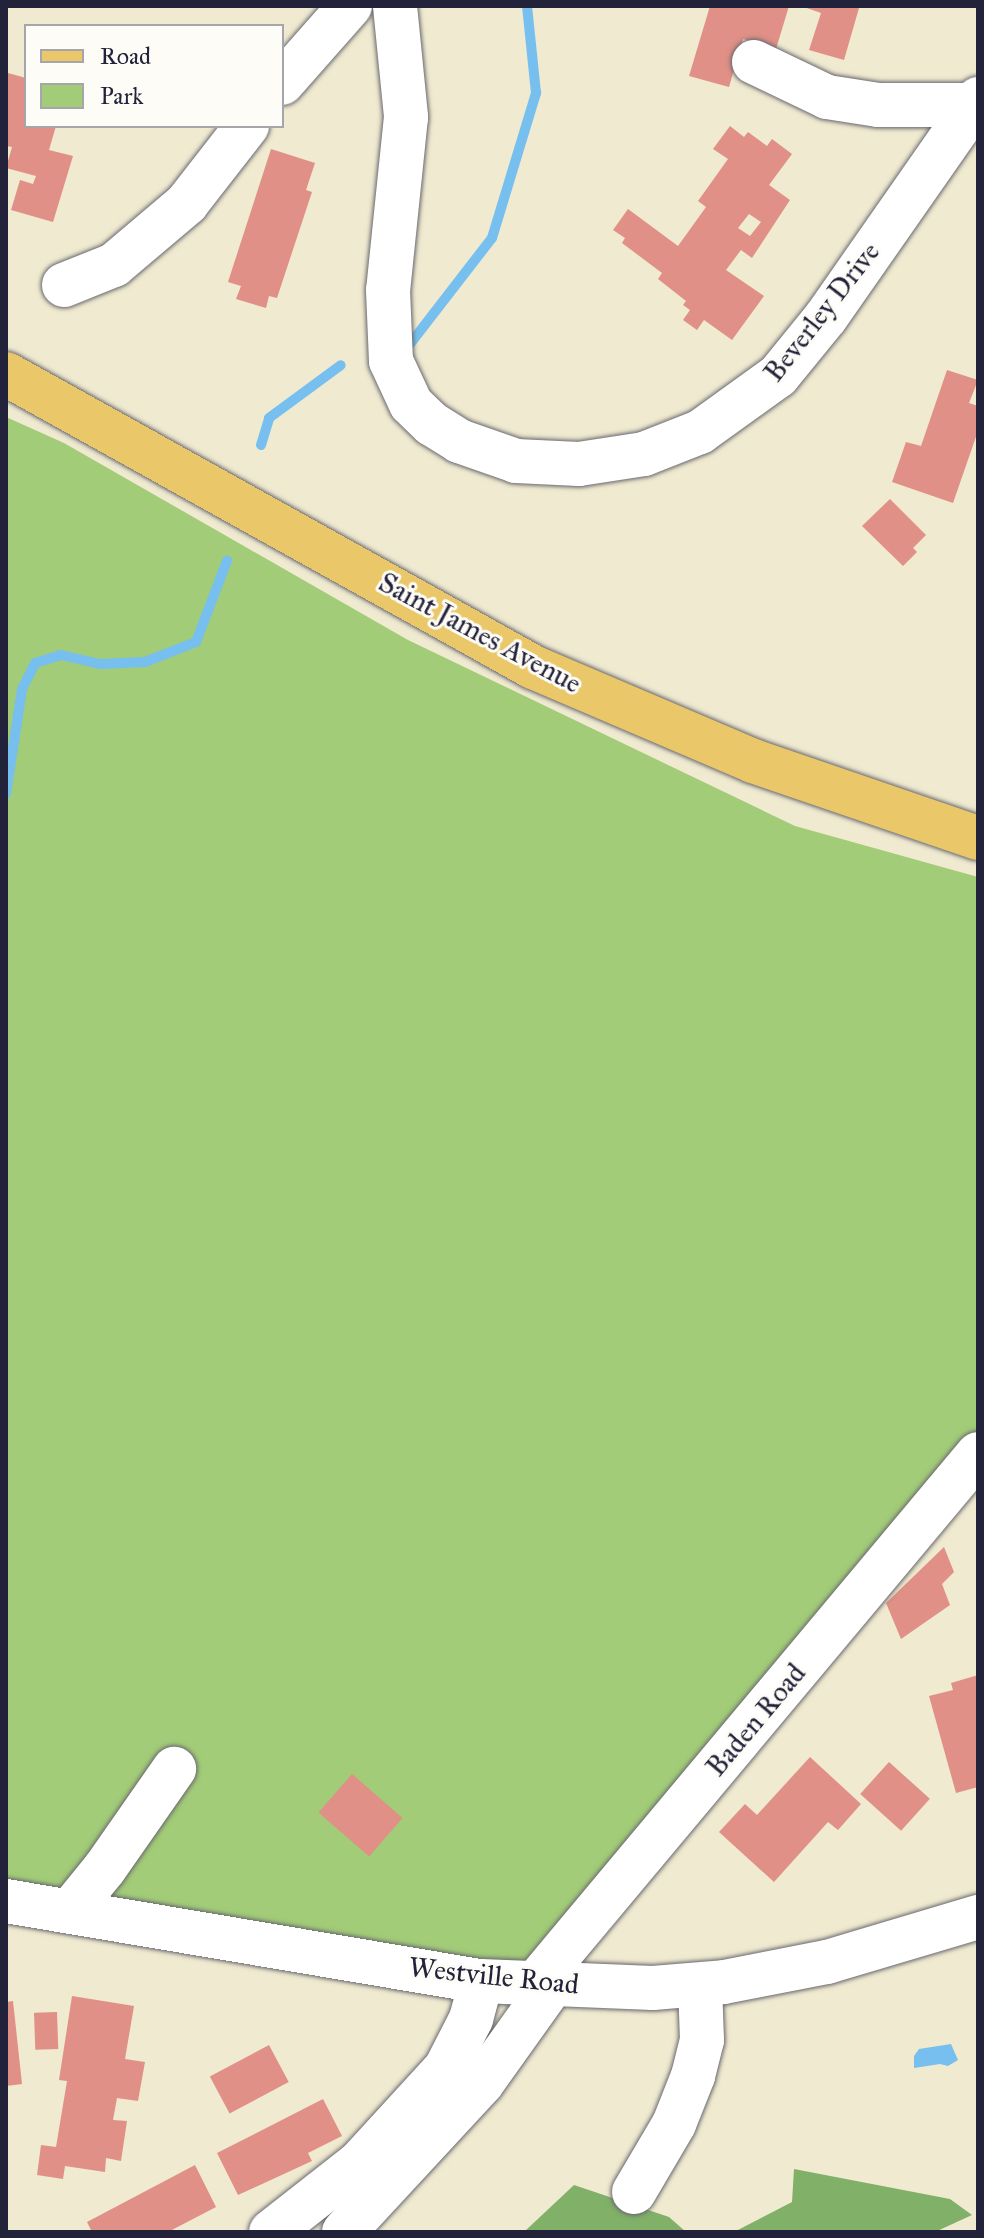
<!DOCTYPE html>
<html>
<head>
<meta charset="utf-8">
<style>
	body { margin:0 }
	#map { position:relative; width:984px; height:2238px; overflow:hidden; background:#efead0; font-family:"IM FELL Great Primer",serif }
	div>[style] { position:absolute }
	.green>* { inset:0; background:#a2cc78 }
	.forest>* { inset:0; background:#81b068 }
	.water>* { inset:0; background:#76bfef }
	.stream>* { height:10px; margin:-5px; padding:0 5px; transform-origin:5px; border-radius:5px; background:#76bfef }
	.building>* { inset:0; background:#e09086; transform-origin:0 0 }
	.roads { filter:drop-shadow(0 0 2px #6a686f) drop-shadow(0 0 2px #6a686f) }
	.minor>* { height:44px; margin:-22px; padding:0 22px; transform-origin:22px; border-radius:22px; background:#fff }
	.major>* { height:44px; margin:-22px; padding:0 22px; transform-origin:22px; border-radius:22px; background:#eac769 }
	span { translate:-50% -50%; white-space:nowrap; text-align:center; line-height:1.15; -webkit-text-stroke:6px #fdfcf7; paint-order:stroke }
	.street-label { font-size:28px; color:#22223b }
	.frame { position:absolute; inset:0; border:8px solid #22223b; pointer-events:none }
	.legend { position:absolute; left:24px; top:24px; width:260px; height:104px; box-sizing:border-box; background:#fdfcf7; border:2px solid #a5a5ac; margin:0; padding:10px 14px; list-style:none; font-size:24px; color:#22223b }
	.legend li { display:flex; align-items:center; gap:16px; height:40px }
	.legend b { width:40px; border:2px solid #a5a5ac }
</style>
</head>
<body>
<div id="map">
	<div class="green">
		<i style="clip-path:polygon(6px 417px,64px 443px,408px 640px,795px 826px,978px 877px,978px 1450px,530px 1980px,6px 1894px)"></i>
	</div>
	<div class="forest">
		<i style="clip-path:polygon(794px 2169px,950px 2199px,972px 2215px,935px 2232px,734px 2232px,792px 2202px)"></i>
		<i style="clip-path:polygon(574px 2185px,669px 2217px,686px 2232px,524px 2232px)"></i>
	</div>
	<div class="water">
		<i style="clip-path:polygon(951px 2044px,958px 2060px,948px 2066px,940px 2064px,914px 2068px,914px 2056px,919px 2049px)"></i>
	</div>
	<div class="stream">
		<i style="left:410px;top:344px;width:134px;rotate:-52.3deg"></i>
		<i style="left:492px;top:238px;width:152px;rotate:-73.1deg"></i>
		<i style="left:536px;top:93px;width:87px;rotate:-95.9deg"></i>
		<i style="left:261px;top:445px;width:28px;rotate:-73deg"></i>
		<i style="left:269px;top:418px;width:89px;rotate:-36.4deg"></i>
		<i style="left:6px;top:794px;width:106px;rotate:-81.3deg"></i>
		<i style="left:22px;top:689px;width:29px;rotate:-63deg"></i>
		<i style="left:35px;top:663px;width:27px;rotate:-17deg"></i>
		<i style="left:61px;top:655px;width:40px;rotate:13deg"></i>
		<i style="left:100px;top:664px;width:45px;rotate:-2.5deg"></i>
		<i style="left:145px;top:662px;width:55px;rotate:-21.4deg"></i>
		<i style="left:196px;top:642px;width:87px;rotate:-69.1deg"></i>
	</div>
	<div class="building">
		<i style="clip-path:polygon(710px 6px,789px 6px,776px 49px,743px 39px,729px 87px,689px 76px)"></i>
		<i style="clip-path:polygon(801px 6px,859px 8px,844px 60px,809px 50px,821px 13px)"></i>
		<i style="clip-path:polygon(8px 73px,26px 78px,26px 126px,56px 126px,49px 150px,73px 156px,53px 222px,11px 210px,20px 180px,33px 184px,36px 176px,6px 168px,12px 147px,6px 146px)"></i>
		<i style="clip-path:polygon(evenodd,730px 126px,744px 137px,748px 132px,767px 146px,772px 139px,792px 154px,769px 185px,790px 200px,752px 258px,741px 250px,726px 270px,764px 296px,732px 340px,704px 320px,697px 330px,683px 320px,690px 310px,683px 305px,686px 301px,658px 279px,662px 273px,622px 243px,625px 238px,613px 230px,628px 209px,678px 246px,706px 207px,698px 201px,728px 159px,713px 149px,730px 126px,749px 214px,761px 222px,750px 236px,738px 228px,749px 214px)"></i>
		<i style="clip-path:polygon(271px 149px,315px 163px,306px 190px,312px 192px,277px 298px,269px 296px,266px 308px,236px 299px,241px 286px,228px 282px)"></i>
		<i style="clip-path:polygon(947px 370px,978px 380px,969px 403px,978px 406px,978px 431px,953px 503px,892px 482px,906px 442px,921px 446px)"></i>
		<i style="clip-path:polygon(890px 499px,926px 535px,913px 548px,917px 552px,903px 566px,862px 526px)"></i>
		<i style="clip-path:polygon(944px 1547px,954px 1572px,942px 1584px,950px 1605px,901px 1639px,886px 1603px)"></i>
		<i style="clip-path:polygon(978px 1675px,978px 1787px,956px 1793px,929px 1696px,953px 1690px,951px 1683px)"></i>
		<i style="clip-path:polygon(810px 1757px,861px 1804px,838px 1830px,828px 1822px,774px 1882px,719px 1832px,745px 1804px,757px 1815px)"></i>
		<i style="left:889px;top:1762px;width:55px;height:43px;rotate:42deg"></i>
		<i style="left:352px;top:1774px;width:67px;height:51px;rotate:41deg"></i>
		<i style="clip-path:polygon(72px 1996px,134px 2006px,125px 2059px,145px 2062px,138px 2101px,117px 2098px,113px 2120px,127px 2121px,121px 2161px,106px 2158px,105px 2172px,65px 2166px,63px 2179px,37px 2175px,41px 2145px,56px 2147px,67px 2081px,59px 2080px)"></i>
		<i style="clip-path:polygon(13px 2001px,22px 2084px,6px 2086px,6px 2002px)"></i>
		<i style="left:57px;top:2012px;width:37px;height:23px;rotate:88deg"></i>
		<i style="left:269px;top:2045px;width:42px;height:67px;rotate:62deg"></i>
		<i style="clip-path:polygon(323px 2099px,342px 2136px,308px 2153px,312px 2161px,238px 2195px,217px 2153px)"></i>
		<i style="clip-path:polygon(195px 2165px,216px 2207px,168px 2232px,92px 2232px,87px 2222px)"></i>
	</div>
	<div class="roads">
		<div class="minor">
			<i style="left:395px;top:6px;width:112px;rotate:84.3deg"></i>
			<i style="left:406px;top:117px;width:174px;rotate:95.9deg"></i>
			<i style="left:388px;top:290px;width:71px;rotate:87.6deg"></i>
			<i style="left:391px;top:361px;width:47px;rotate:65.1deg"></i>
			<i style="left:411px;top:404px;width:29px;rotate:44deg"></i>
			<i style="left:432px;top:424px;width:32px;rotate:32deg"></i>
			<i style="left:459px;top:441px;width:60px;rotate:19.3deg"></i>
			<i style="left:516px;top:461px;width:63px;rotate:2.7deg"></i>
			<i style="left:579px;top:464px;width:66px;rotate:-8.7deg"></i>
			<i style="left:644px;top:454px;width:60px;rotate:-21.4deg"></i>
			<i style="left:700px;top:432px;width:96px;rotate:-35.7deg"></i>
			<i style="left:778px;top:376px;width:76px;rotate:-50.9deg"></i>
			<i style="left:826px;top:317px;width:266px;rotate:-55.1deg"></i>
			<i style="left:754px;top:62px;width:81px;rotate:25.6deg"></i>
			<i style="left:827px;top:97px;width:52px;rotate:8.9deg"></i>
			<i style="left:878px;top:105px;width:96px"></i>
			<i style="left:282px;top:83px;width:103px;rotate:-48.6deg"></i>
			<i style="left:64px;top:285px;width:54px;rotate:-21.8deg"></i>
			<i style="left:114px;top:265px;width:96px;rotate:-40.3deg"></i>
			<i style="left:187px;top:203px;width:98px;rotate:-52.1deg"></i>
			<i style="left:6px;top:1901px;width:482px;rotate:9.6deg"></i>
			<i style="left:481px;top:1981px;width:172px;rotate:2.3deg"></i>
			<i style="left:653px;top:1988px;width:71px;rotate:-4.8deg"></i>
			<i style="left:724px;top:1982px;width:105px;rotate:-11deg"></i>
			<i style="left:827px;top:1962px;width:158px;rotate:-16.6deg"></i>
			<i style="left:70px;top:1911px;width:55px;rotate:-50.9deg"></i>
			<i style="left:105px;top:1868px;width:121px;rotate:-55.1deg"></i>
			<i style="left:534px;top:1985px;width:692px;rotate:-50.1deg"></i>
			<i style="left:634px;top:2192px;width:79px;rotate:-59.5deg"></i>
			<i style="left:674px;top:2124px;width:52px;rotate:-68.4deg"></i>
			<i style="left:693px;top:2076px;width:37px;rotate:-76deg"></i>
			<i style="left:702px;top:2040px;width:55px;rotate:-92.1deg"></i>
			<i style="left:271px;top:2232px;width:112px;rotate:-38.1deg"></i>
			<i style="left:359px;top:2163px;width:129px;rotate:-47.5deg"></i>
			<i style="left:446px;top:2068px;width:55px;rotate:-63deg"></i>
			<i style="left:471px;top:2019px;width:39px;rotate:-75deg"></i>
			<i style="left:344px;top:2232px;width:203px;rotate:-47.2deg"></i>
			<i style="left:482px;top:2083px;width:120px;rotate:-54.5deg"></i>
		</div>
		<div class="major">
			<i style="left:6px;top:374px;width:603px;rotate:29.07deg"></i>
			<i style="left:533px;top:667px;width:239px;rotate:23.1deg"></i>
			<i style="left:753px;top:761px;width:238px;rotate:18.9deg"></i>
		</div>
	</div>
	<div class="street-label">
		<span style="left:822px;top:312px;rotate:-52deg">Beverley Drive</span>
		<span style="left:480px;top:633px;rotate:28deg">Saint James Avenue</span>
		<span style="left:756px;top:1720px;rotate:-50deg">Baden Road</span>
		<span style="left:494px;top:1976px;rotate:6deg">Westville Road</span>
	</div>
	<div class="frame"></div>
	<ul class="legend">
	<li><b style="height:10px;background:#eac769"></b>Road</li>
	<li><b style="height:22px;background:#a2cc78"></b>Park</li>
	</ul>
</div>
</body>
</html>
